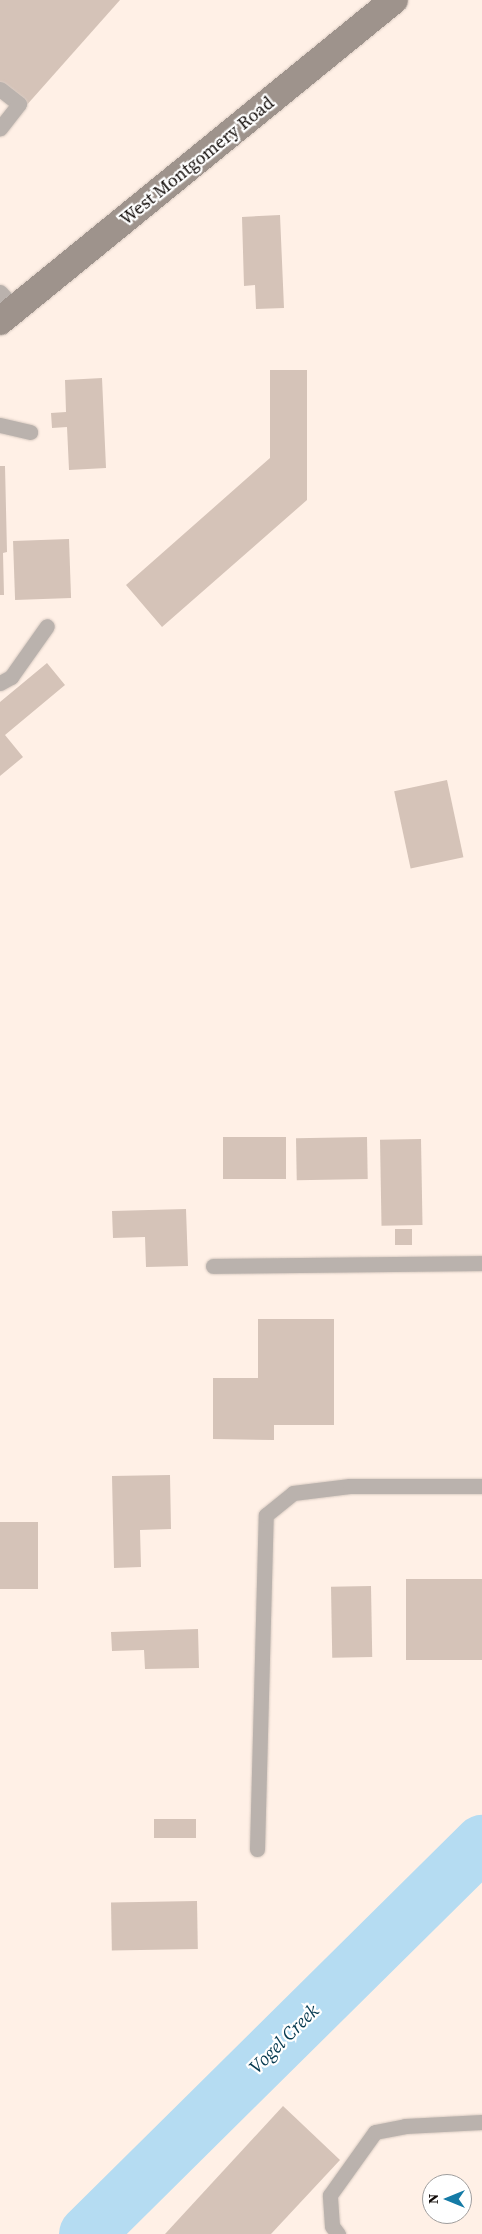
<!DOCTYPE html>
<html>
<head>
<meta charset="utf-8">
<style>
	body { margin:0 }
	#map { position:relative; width:482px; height:2234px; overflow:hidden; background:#fff0e6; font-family:"Source Serif 4",serif }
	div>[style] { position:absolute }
	.river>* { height:56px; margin:-28px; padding:0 28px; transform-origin:28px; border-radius:28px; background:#b5dcf2 }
	.building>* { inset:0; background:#d5c3b8; transform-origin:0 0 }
	.roads { filter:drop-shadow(0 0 1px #d9cbc2) drop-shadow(0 0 1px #d9cbc2) }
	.lane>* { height:15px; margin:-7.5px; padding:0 7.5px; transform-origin:7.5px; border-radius:7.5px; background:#bab2ad }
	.secondary>* { height:28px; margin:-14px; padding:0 14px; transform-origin:14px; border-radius:14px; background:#9e938c }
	span { translate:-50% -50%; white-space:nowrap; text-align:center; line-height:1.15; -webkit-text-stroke:4.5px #fff; paint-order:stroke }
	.street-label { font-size:18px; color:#100a07 }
	.water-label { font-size:19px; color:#05394f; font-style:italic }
	.north { position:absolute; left:422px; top:2174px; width:50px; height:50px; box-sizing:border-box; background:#fff; border:1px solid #9f9d9c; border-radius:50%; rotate:270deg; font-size:14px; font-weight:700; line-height:20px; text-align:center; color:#100a07 }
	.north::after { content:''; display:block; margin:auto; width:18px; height:22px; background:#157ba6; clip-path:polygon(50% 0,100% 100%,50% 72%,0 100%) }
</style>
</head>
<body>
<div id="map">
	<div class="river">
		<i style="left:87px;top:2234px;width:556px;rotate:-44.71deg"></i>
	</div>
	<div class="building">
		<i style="clip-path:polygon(0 0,120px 0,25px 107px,0 86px)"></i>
		<i style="clip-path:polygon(280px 215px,284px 308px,256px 309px,255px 285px,244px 286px,242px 217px)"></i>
		<i style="clip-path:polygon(270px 370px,307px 370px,307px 500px,162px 627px,126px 585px,270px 458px)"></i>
		<i style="clip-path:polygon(102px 378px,106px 468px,69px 470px,67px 427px,52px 428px,51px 413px,66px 412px,65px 380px)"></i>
		<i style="clip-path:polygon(0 466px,5px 466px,7px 552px,3px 553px,4px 595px,0 595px)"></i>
		<i style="left:69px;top:539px;width:59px;height:56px;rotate:88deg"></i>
		<i style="clip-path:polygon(47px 663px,65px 685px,5px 735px,23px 757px,0 776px,0 702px)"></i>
		<i style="left:447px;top:780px;width:79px;height:54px;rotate:78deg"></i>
		<i style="left:286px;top:1137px;width:42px;height:63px;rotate:90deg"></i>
		<i style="left:367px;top:1137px;width:42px;height:71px;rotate:89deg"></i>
		<i style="left:421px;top:1139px;width:86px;height:41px;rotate:89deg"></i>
		<i style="clip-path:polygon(186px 1209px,188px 1266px,146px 1267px,145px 1237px,113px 1238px,112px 1211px)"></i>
		<i style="left:412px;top:1229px;width:16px;height:17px;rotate:90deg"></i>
		<i style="clip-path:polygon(258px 1319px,334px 1319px,334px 1425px,274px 1425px,274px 1440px,213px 1439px,213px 1378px,258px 1378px)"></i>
		<i style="clip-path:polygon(170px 1475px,171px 1529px,140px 1530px,141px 1567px,114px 1568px,112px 1476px)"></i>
		<i style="left:0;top:1522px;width:38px;height:67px"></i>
		<i style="left:482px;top:1579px;width:81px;height:76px;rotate:90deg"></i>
		<i style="left:371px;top:1586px;width:71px;height:40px;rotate:89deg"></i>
		<i style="clip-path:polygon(198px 1629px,199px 1668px,145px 1669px,144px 1650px,112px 1651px,111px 1632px)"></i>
		<i style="left:196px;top:1819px;width:19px;height:42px;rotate:90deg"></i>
		<i style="left:197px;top:1901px;width:48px;height:86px;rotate:89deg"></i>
		<i style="clip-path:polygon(283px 2106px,340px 2160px,271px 2234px,165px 2234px)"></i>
	</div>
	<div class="roads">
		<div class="lane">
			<i style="left:0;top:89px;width:24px;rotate:38deg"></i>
			<i style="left:19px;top:104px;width:31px;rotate:128deg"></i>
			<i style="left:0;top:292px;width:23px;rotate:47deg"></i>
			<i style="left:0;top:425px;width:31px;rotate:13deg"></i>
			<i style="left:0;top:683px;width:13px;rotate:-29deg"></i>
			<i style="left:11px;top:677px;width:62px;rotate:-54.8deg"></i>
			<i style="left:213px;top:1266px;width:269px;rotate:-0.6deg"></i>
			<i style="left:257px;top:1849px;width:334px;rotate:-88.5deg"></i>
			<i style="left:266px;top:1515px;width:35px;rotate:-39deg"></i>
			<i style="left:293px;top:1493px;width:57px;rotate:-7deg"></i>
			<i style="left:350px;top:1486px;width:132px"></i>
			<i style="left:338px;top:2234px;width:10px;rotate:-127deg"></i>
			<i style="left:332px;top:2226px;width:31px;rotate:-94deg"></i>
			<i style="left:330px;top:2195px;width:77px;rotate:-54.5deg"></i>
			<i style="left:375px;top:2132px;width:31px;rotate:-11deg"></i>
			<i style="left:405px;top:2126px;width:77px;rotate:-3deg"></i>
		</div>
		<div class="secondary">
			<i style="left:0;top:321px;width:508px;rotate:-39.17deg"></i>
		</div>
	</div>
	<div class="street-label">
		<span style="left:197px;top:161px;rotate:-39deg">West Montgomery Road</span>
	</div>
	<div class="water-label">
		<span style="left:284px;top:2039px;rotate:-45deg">Vogel Creek</span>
	</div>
	<div class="north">N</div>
</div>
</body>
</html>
